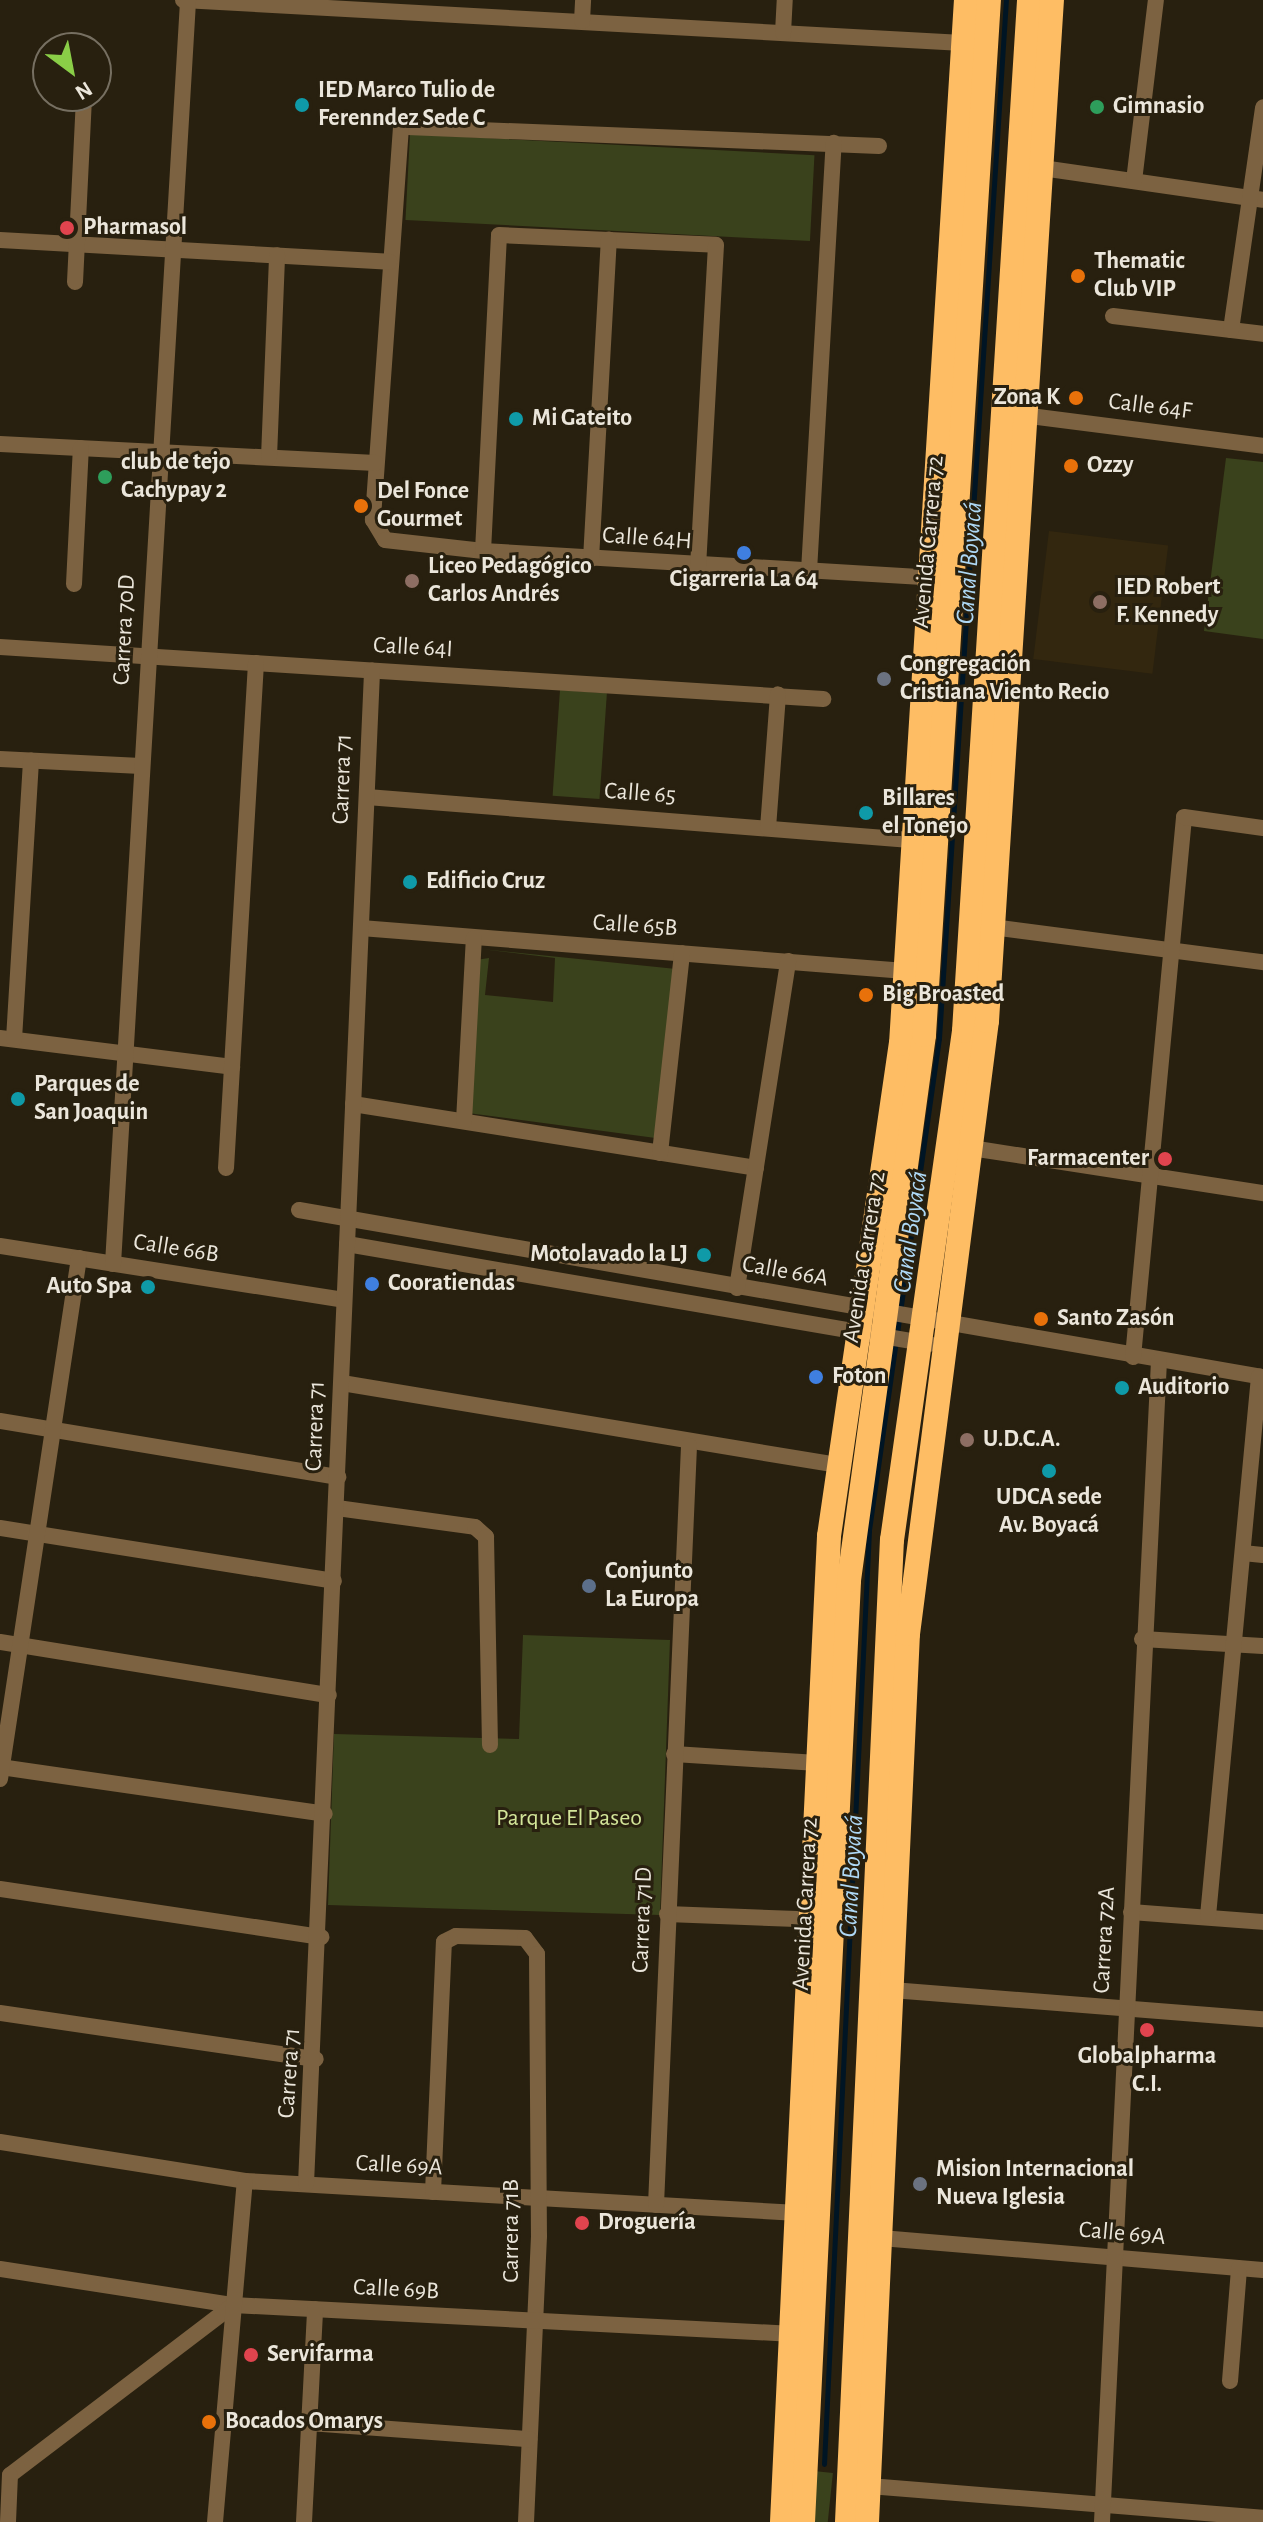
<!DOCTYPE html>
<html>
<head>
<meta charset="utf-8">
<style>
	body { margin:0 }
	#map { position:relative; width:1263px; height:2522px; overflow:hidden; background:#28200f; font-family:"Alegreya Sans",sans-serif }
	div>[style] { position:absolute }
	.built>* { inset:0; background:#33270f; transform-origin:0 0 }
	.green>* { inset:0; background:#3a421c; transform-origin:0 0 }
	.stream>* { height:5px; margin:-2.5px; padding:0 2.5px; transform-origin:2.5px; border-radius:2.5px; background:#001524 }
	.minor>* { height:16px; margin:-8px; padding:0 8px; transform-origin:8px; border-radius:8px; background:#7c6241 }
	.highway>* { height:24px; margin:-12px; padding:0 12px; transform-origin:12px; border-radius:12px; background:#febd64 }
	.dots>* { width:22px; height:22px; translate:-50% -50%; box-sizing:border-box; border:4px solid #28200f; border-radius:50% }
	span { translate:-50% -50%; white-space:nowrap; text-align:center; line-height:1.15; -webkit-text-stroke:6px #28200f; paint-order:stroke }
	.poi-label { font-size:24px; color:#ebe6db; font-weight:700 }
	.left { translate:0 -50%; text-align:left }
	.right { translate:-100% -50%; text-align:right }
	.street-label { font-size:24px; color:#ebe6db }
	.park-label { font-size:24px; color:#d3e599 }
	.water-label { font-size:26px; color:#aed8f5; font-style:italic }
	.north { position:absolute; left:32px; top:32px; width:80px; height:80px; box-sizing:border-box; background:#28200f; border:2px solid #766f61; border-radius:50%; rotate:148deg; font-size:22px; font-weight:700; line-height:32px; text-align:center; color:#ebe6db }
	.north::after { content:''; display:block; margin:auto; width:28px; height:36px; background:#8ace47; clip-path:polygon(50% 0,100% 100%,50% 72%,0 100%) }
</style>
</head>
<body>
<div id="map">
	<div class="built">
		<i style="left:1049px;top:531px;width:120px;height:129px;rotate:7deg"></i>
	</div>
	<div class="green">
		<i style="left:410px;top:134px;width:405px;height:86px;rotate:3deg"></i>
		<i style="clip-path:polygon(1226px 458px,1263px 462px,1263px 639px,1204px 631px)"></i>
		<i style="left:560px;top:690px;width:47px;height:106px;rotate:4deg"></i>
		<i style="clip-path:polygon(481px 949px,686px 970px,663px 1139px,468px 1113px,476px 960px,489px 958px,485px 995px,553px 1002px,555px 958px)"></i>
		<i style="clip-path:polygon(523px 1635px,670px 1640px,660px 1915px,328px 1905px,334px 1734px,519px 1739px)"></i>
		<i style="left:814px;top:2471px;width:19px;height:51px;rotate:6deg"></i>
	</div>
	<div class="stream">
		<i style="left:824px;top:2464px;width:935px;rotate:-87.24deg"></i>
		<i style="left:869px;top:1530px;width:497px;rotate:-81.9deg"></i>
		<i style="left:939px;top:1038px;width:1040px;rotate:-86.31deg"></i>
	</div>
	<div class="minor">
		<i style="left:183px;top:0;width:781px;rotate:3.16deg"></i>
		<i style="left:582px;top:21px;width:21px;rotate:-87deg"></i>
		<i style="left:783px;top:33px;width:33px;rotate:-87deg"></i>
		<i style="left:879px;top:146px;width:478px;rotate:-177.7deg"></i>
		<i style="left:401px;top:127px;width:394px;rotate:94.1deg"></i>
		<i style="left:373px;top:520px;width:23px;rotate:59deg"></i>
		<i style="left:385px;top:540px;width:99px;rotate:6.4deg"></i>
		<i style="left:483px;top:551px;width:449px;rotate:3.4deg"></i>
		<i style="left:1042px;top:168px;width:223px;rotate:8.2deg"></i>
		<i style="left:1134px;top:181px;width:182px;rotate:-83.1deg"></i>
		<i style="left:0;top:240px;width:390px;rotate:3.2deg"></i>
		<i style="left:75px;top:282px;width:185px;rotate:-87.2deg"></i>
		<i style="left:1113px;top:316px;width:151px;rotate:6.8deg"></i>
		<i style="left:1231px;top:330px;width:225px;rotate:-81.8deg"></i>
		<i style="left:1030px;top:416px;width:235px;rotate:7.3deg"></i>
		<i style="left:0;top:444px;width:376px;rotate:2.9deg"></i>
		<i style="left:269px;top:457px;width:202px;rotate:-87.7deg"></i>
		<i style="left:483px;top:551px;width:316px;rotate:-87.1deg"></i>
		<i style="left:499px;top:235px;width:217px;rotate:2.6deg"></i>
		<i style="left:716px;top:245px;width:323px;rotate:93.2deg"></i>
		<i style="left:591px;top:559px;width:320px;rotate:-86.8deg"></i>
		<i style="left:809px;top:571px;width:429px;rotate:-86.7deg"></i>
		<i style="left:74px;top:584px;width:136px;rotate:-87.1deg"></i>
		<i style="left:0;top:647px;width:825px;rotate:3.62deg"></i>
		<i style="left:0;top:759px;width:141px;rotate:2.8deg"></i>
		<i style="left:367px;top:797px;width:545px;rotate:4.53deg"></i>
		<i style="left:768px;top:828px;width:134px;rotate:-85.7deg"></i>
		<i style="left:992px;top:927px;width:273px;rotate:7.4deg"></i>
		<i style="left:361px;top:928px;width:546px;rotate:4.52deg"></i>
		<i style="left:0;top:1038px;width:234px;rotate:7.1deg"></i>
		<i style="left:14px;top:1039px;width:279px;rotate:-86.5deg"></i>
		<i style="left:353px;top:1104px;width:408px;rotate:9deg"></i>
		<i style="left:464px;top:1121px;width:183px;rotate:-86.9deg"></i>
		<i style="left:971px;top:1148px;width:295px;rotate:8.8deg"></i>
		<i style="left:660px;top:1153px;width:201px;rotate:-83.7deg"></i>
		<i style="left:226px;top:1168px;width:506px;rotate:-86.6deg"></i>
		<i style="left:299px;top:1210px;width:978px;rotate:9.83deg"></i>
		<i style="left:347px;top:1244px;width:591px;rotate:9.75deg"></i>
		<i style="left:0;top:1246px;width:348px;rotate:8.9deg"></i>
		<i style="left:113px;top:1264px;width:1266px;rotate:-86.6deg"></i>
		<i style="left:737px;top:1288px;width:331px;rotate:-81.1deg"></i>
		<i style="left:1133px;top:1357px;width:542px;rotate:-84.6deg"></i>
		<i style="left:1184px;top:817px;width:80px;rotate:7.9deg"></i>
		<i style="left:342px;top:1383px;width:491px;rotate:9.4deg"></i>
		<i style="left:0;top:1421px;width:343px;rotate:9.4deg"></i>
		<i style="left:337px;top:1508px;width:139px;rotate:7.8deg"></i>
		<i style="left:475px;top:1527px;width:15px;rotate:42deg"></i>
		<i style="left:486px;top:1537px;width:208px;rotate:88.9deg"></i>
		<i style="left:0;top:1528px;width:338px;rotate:9deg"></i>
		<i style="left:1243px;top:1553px;width:20px;rotate:6deg"></i>
		<i style="left:1142px;top:1639px;width:121px;rotate:3.3deg"></i>
		<i style="left:0;top:1642px;width:333px;rotate:9.2deg"></i>
		<i style="left:674px;top:1754px;width:144px;rotate:3.6deg"></i>
		<i style="left:0;top:1767px;width:328px;rotate:8.2deg"></i>
		<i style="left:0;top:1779px;width:527px;rotate:-81.38deg"></i>
		<i style="left:0;top:1889px;width:325px;rotate:8.5deg"></i>
		<i style="left:1131px;top:1912px;width:132px;rotate:4.3deg"></i>
		<i style="left:667px;top:1914px;width:130px;rotate:2.2deg"></i>
		<i style="left:1208px;top:1916px;width:542px;rotate:-84.6deg"></i>
		<i style="left:892px;top:1990px;width:372px;rotate:4.5deg"></i>
		<i style="left:0;top:2013px;width:319px;rotate:8.3deg"></i>
		<i style="left:0;top:2142px;width:248px;rotate:9deg"></i>
		<i style="left:245px;top:2181px;width:554px;rotate:3.31deg"></i>
		<i style="left:306px;top:2184px;width:1515px;rotate:-87.5deg"></i>
		<i style="left:433px;top:2192px;width:250px;rotate:-87.5deg"></i>
		<i style="left:444px;top:1942px;width:13px;rotate:-27deg"></i>
		<i style="left:456px;top:1936px;width:69px;rotate:1.7deg"></i>
		<i style="left:525px;top:1938px;width:20px;rotate:53deg"></i>
		<i style="left:537px;top:1954px;width:282px;rotate:89.6deg"></i>
		<i style="left:539px;top:2236px;width:286px;rotate:92.6deg"></i>
		<i style="left:656px;top:2205px;width:760px;rotate:-87.51deg"></i>
		<i style="left:881px;top:2238px;width:383px;rotate:4.8deg"></i>
		<i style="left:0;top:2269px;width:236px;rotate:8.8deg"></i>
		<i style="left:233px;top:2305px;width:561px;rotate:2.96deg"></i>
		<i style="left:1230px;top:2381px;width:113px;rotate:-85.4deg"></i>
		<i style="left:309px;top:2423px;width:221px;rotate:4.2deg"></i>
		<i style="left:10px;top:2475px;width:280px;rotate:-37.3deg"></i>
		<i style="left:869px;top:2486px;width:395px;rotate:4.6deg"></i>
		<i style="left:8px;top:2522px;width:47px;rotate:-87.6deg"></i>
		<i style="left:215px;top:2522px;width:342px;rotate:-85deg"></i>
		<i style="left:304px;top:2522px;width:213px;rotate:-87deg"></i>
		<i style="left:1102px;top:2522px;width:1162px;rotate:-87.19deg"></i>
	</div>
	<div class="highway">
		<i style="left:782px;top:2522px;width:987px;rotate:-87.27deg"></i>
		<i style="left:829px;top:1536px;width:497px;rotate:-81.7deg"></i>
		<i style="left:901px;top:1044px;width:1046px;rotate:-86.44deg"></i>
		<i style="left:803px;top:2522px;width:943px;rotate:-87.2deg"></i>
		<i style="left:849px;top:1580px;width:550px;rotate:-82.16deg"></i>
		<i style="left:924px;top:1035px;width:1037px;rotate:-86.41deg"></i>
		<i style="left:847px;top:2522px;width:983px;rotate:-87.38deg"></i>
		<i style="left:892px;top:1540px;width:514px;rotate:-81.95deg"></i>
		<i style="left:964px;top:1031px;width:1033px;rotate:-86.39deg"></i>
		<i style="left:867px;top:2522px;width:889px;rotate:-87.36deg"></i>
		<i style="left:908px;top:1634px;width:618px;rotate:-82.66deg"></i>
		<i style="left:987px;top:1021px;width:1023px;rotate:-86.36deg"></i>
	</div>
	<div class="dots">
		<i style="left:302px;top:105px;background:#0f9aa8"></i>
		<i style="left:1097px;top:107px;background:#2e9e5b"></i>
		<i style="left:67px;top:228px;background:#e0444e"></i>
		<i style="left:1078px;top:276px;background:#e8710a"></i>
		<i style="left:1076px;top:398px;background:#e8710a"></i>
		<i style="left:516px;top:419px;background:#0f9aa8"></i>
		<i style="left:1071px;top:466px;background:#e8710a"></i>
		<i style="left:105px;top:477px;background:#2e9e5b"></i>
		<i style="left:361px;top:506px;background:#e8710a"></i>
		<i style="left:744px;top:553px;background:#3f7fe0"></i>
		<i style="left:412px;top:581px;background:#8d6e63"></i>
		<i style="left:1100px;top:602px;background:#8d6e63"></i>
		<i style="left:884px;top:679px;background:#6b7280"></i>
		<i style="left:866px;top:813px;background:#0f9aa8"></i>
		<i style="left:410px;top:882px;background:#0f9aa8"></i>
		<i style="left:866px;top:995px;background:#e8710a"></i>
		<i style="left:18px;top:1099px;background:#0f9aa8"></i>
		<i style="left:1165px;top:1159px;background:#e0444e"></i>
		<i style="left:704px;top:1255px;background:#0f9aa8"></i>
		<i style="left:372px;top:1284px;background:#3f7fe0"></i>
		<i style="left:148px;top:1287px;background:#0f9aa8"></i>
		<i style="left:1041px;top:1319px;background:#e8710a"></i>
		<i style="left:816px;top:1377px;background:#3f7fe0"></i>
		<i style="left:1122px;top:1388px;background:#0f9aa8"></i>
		<i style="left:967px;top:1440px;background:#8d6e63"></i>
		<i style="left:1049px;top:1471px;background:#0f9aa8"></i>
		<i style="left:589px;top:1586px;background:#5c6f8a"></i>
		<i style="left:1147px;top:2030px;background:#e0444e"></i>
		<i style="left:920px;top:2184px;background:#6b7280"></i>
		<i style="left:582px;top:2223px;background:#e0444e"></i>
		<i style="left:251px;top:2355px;background:#e0444e"></i>
		<i style="left:209px;top:2422px;background:#e8710a"></i>
	</div>
	<div class="poi-label">
		<span class="left" style="left:318px;top:105px">IED Marco Tulio de<br>Ferenndez Sede C</span>
		<span class="left" style="left:1113px;top:107px">Gimnasio</span>
		<span class="left" style="left:83px;top:228px">Pharmasol</span>
		<span class="left" style="left:1094px;top:276px">Thematic<br>Club VIP</span>
		<span class="right" style="left:1060px;top:398px">Zona K</span>
		<span class="left" style="left:532px;top:419px">Mi Gateito</span>
		<span class="left" style="left:121px;top:477px">club de tejo<br>Cachypay 2</span>
		<span class="left" style="left:1087px;top:466px">Ozzy</span>
		<span class="left" style="left:377px;top:506px">Del Fonce<br>Gourmet</span>
		<span class="left" style="left:428px;top:581px">Liceo Pedagógico<br>Carlos Andrés</span>
		<span style="left:744px;top:580px">Cigarreria La 64</span>
		<span class="left" style="left:1116px;top:602px">IED Robert<br>F. Kennedy</span>
		<span class="left" style="left:900px;top:679px">Congregación<br>Cristiana Viento Recio</span>
		<span class="left" style="left:882px;top:813px">Billares<br>el Tonejo</span>
		<span class="left" style="left:426px;top:882px">Edificio Cruz</span>
		<span class="left" style="left:882px;top:995px">Big Broasted</span>
		<span class="left" style="left:34px;top:1099px">Parques de<br>San Joaquin</span>
		<span class="right" style="left:1149px;top:1159px">Farmacenter</span>
		<span class="right" style="left:688px;top:1255px">Motolavado la LJ</span>
		<span class="left" style="left:388px;top:1284px">Cooratiendas</span>
		<span class="right" style="left:132px;top:1287px">Auto Spa</span>
		<span class="left" style="left:1057px;top:1319px">Santo Zasón</span>
		<span class="left" style="left:832px;top:1377px">Foton</span>
		<span class="left" style="left:1138px;top:1388px">Auditorio</span>
		<span class="left" style="left:983px;top:1440px">U.D.C.A.</span>
		<span style="left:1049px;top:1512px">UDCA sede<br>Av. Boyacá</span>
		<span class="left" style="left:605px;top:1586px">Conjunto<br>La Europa</span>
		<span style="left:1147px;top:2071px">Globalpharma<br>C.I.</span>
		<span class="left" style="left:936px;top:2184px">Mision Internacional<br>Nueva Iglesia</span>
		<span class="left" style="left:598px;top:2223px">Droguería</span>
		<span class="left" style="left:267px;top:2355px">Servifarma</span>
		<span class="left" style="left:225px;top:2422px">Bocados Omarys</span>
	</div>
	<div class="street-label">
		<span style="left:1150px;top:407px;rotate:7deg">Calle 64F</span>
		<span style="left:647px;top:539px;rotate:4deg">Calle 64H</span>
		<span style="left:929px;top:542px;rotate:-85deg">Avenida Carrera 72</span>
		<span style="left:125px;top:630px;rotate:-87deg">Carrera 70D</span>
		<span style="left:413px;top:648px;rotate:3deg">Calle 64I</span>
		<span style="left:343px;top:779px;rotate:-88deg">Carrera 71</span>
		<span style="left:640px;top:794px;rotate:4deg">Calle 65</span>
		<span style="left:635px;top:926px;rotate:4deg">Calle 65B</span>
		<span style="left:176px;top:1249px;rotate:9deg">Calle 66B</span>
		<span style="left:865px;top:1257px;rotate:-81deg">Avenida Carrera 72</span>
		<span style="left:785px;top:1272px;rotate:10deg">Calle 66A</span>
		<span style="left:316px;top:1426px;rotate:-88deg">Carrera 71</span>
		<span style="left:806px;top:1904px;rotate:-87deg">Avenida Carrera 72</span>
		<span style="left:643px;top:1920px;rotate:-88deg">Carrera 71D</span>
		<span style="left:1105px;top:1940px;rotate:-87deg">Carrera 72A</span>
		<span style="left:290px;top:2073px;rotate:-86deg">Carrera 71</span>
		<span style="left:399px;top:2166px;rotate:3deg">Calle 69A</span>
		<span style="left:512px;top:2231px;rotate:-90deg">Carrera 71B</span>
		<span style="left:1122px;top:2234px;rotate:5deg">Calle 69A</span>
		<span style="left:396px;top:2290px;rotate:3deg">Calle 69B</span>
	</div>
	<div class="park-label">
		<span style="left:569px;top:1819px">Parque El Paseo</span>
	</div>
	<div class="water-label">
		<span style="left:970px;top:563px;rotate:-86deg">Canal Boyacá</span>
		<span style="left:911px;top:1232px;rotate:-82deg">Canal Boyacá</span>
		<span style="left:852px;top:1876px;rotate:-87deg">Canal Boyacá</span>
	</div>
	<div class="north">N</div>
</div>
</body>
</html>
